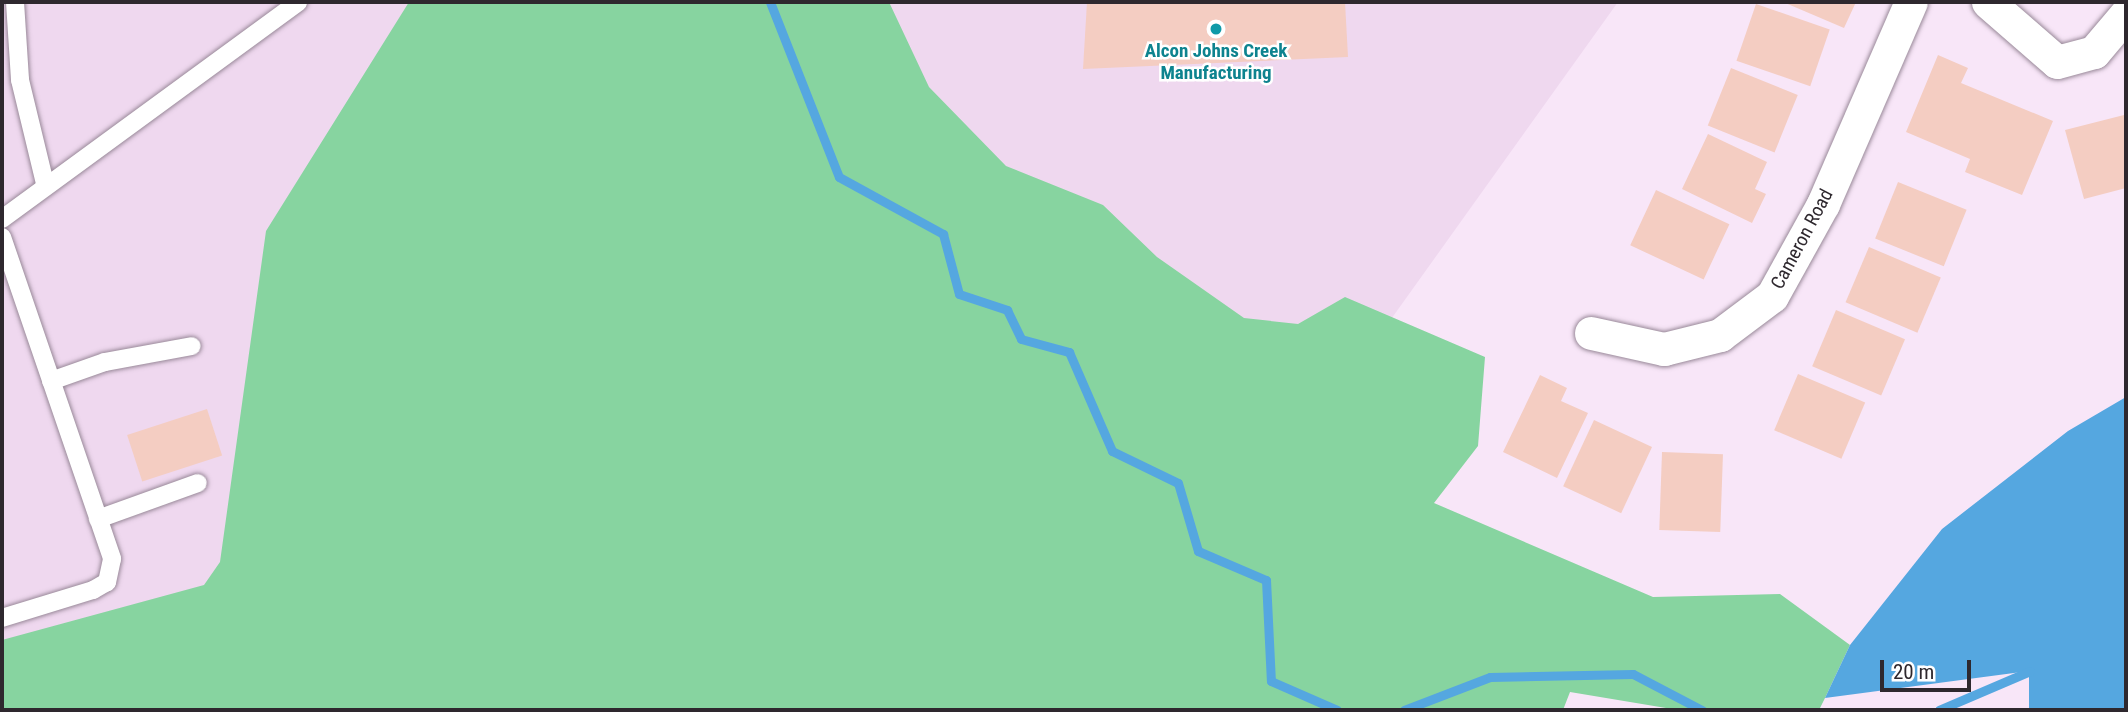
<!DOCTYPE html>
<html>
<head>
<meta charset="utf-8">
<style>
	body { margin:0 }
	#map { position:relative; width:2128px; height:712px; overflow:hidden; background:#f8e6f8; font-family:"Roboto Condensed",sans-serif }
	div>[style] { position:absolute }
	.built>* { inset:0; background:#efd8ef }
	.green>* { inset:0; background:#87d4a0 }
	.water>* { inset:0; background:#55a7e0 }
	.stream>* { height:9px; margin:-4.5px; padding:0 4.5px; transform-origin:4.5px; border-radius:4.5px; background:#55a7e0 }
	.building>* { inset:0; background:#f4cdc2; transform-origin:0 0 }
	.roads { filter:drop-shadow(0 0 2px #998999) drop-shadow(0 0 2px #998999) }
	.lane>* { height:18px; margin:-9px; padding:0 9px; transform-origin:9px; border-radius:9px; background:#fff }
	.street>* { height:33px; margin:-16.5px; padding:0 16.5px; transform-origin:16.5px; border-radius:16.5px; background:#fff }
	.dots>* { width:19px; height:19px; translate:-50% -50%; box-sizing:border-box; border:4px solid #fff; border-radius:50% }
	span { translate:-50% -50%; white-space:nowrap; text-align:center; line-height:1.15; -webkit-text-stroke:5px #fff; paint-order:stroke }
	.culture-label { font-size:19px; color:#0d838f; font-weight:700 }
	.street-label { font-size:19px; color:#2e282e }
	.frame { position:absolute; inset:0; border:4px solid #2e282e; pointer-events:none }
	.scale { position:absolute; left:1880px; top:660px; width:91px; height:32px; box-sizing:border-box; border:4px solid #2e282e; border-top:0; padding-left:9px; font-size:21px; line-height:24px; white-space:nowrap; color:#2e282e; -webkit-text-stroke:5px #fff; paint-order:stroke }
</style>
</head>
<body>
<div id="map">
	<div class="built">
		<i style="clip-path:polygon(2px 2px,1618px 2px,1384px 329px,2px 656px)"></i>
	</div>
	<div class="green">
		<i style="clip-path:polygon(409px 2px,889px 2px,929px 87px,1006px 166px,1103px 205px,1157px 257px,1244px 318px,1298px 324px,1345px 297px,1485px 357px,1478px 446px,1434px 503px,1653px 597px,1780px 594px,1850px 645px,1825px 698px,1819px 710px,1678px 710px,1570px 692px,1563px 710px,2px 710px,2px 640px,204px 585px,220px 562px,266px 231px)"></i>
	</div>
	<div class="water">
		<i style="clip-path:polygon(2126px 397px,2126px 710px,2029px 710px,2029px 671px,1825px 698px,1850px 645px,1942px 529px,2068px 431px)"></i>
	</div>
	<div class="stream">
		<i style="left:770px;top:2px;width:188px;rotate:68.5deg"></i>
		<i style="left:839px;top:177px;width:119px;rotate:28.7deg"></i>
		<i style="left:943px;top:234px;width:62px;rotate:75.1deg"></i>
		<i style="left:959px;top:294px;width:51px;rotate:18.4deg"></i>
		<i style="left:1007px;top:310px;width:32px;rotate:64deg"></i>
		<i style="left:1021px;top:339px;width:50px;rotate:15.2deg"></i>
		<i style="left:1069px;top:352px;width:108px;rotate:66.5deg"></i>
		<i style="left:1112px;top:451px;width:73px;rotate:25.9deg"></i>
		<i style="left:1178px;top:483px;width:71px;rotate:73.6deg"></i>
		<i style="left:1198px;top:551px;width:74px;rotate:23.1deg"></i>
		<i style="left:1266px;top:580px;width:101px;rotate:87.2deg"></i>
		<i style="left:1271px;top:681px;width:72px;rotate:23.7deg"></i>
		<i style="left:1404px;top:710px;width:92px;rotate:-21deg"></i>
		<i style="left:1490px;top:677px;width:143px;rotate:-1.2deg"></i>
		<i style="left:1633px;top:674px;width:78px;rotate:27.6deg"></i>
		<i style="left:1939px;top:710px;width:99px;rotate:-23.2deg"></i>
	</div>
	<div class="building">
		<i style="clip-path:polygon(1087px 2px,1345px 2px,1348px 57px,1083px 69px)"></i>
		<i style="clip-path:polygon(1783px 2px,1856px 2px,1844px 28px)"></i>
		<i style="left:1756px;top:4px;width:78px;height:60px;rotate:19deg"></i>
		<i style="clip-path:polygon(1938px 55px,1968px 68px,1961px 83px,2053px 121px,2022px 195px,1965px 172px,1970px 159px,1906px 132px)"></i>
		<i style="left:1731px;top:68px;width:72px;height:62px;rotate:22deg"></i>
		<i style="clip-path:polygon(2124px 115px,2126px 188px,2084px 199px,2065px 130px)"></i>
		<i style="clip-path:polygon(1708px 134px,1767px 162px,1755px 189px,1766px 194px,1752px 223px,1682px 189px)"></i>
		<i style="left:1898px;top:182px;width:74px;height:61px;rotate:22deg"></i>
		<i style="left:1656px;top:190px;width:81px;height:61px;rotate:25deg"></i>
		<i style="left:1869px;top:247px;width:78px;height:60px;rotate:23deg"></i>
		<i style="left:1836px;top:310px;width:75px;height:61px;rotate:23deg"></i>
		<i style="left:1798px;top:374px;width:73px;height:61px;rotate:23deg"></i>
		<i style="clip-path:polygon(1540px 375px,1567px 388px,1561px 401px,1588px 413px,1557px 478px,1503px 452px)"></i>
		<i style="left:207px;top:409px;width:49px;height:84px;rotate:72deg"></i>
		<i style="left:1594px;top:420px;width:64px;height:73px;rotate:25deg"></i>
		<i style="left:1662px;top:452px;width:61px;height:78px;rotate:2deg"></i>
	</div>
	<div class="roads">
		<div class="lane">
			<i style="left:15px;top:2px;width:78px;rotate:86.3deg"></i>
			<i style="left:20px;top:80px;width:106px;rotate:76.4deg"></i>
			<i style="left:2px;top:219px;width:367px;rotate:-36.2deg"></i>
			<i style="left:2px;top:237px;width:340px;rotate:71.1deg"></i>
			<i style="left:112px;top:559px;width:24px;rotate:102deg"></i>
			<i style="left:107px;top:582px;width:16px;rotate:150deg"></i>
			<i style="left:93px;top:590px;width:95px;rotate:162.9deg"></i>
			<i style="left:51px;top:381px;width:57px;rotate:-19.4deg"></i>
			<i style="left:105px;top:362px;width:88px;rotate:-10.4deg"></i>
			<i style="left:98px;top:519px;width:106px;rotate:-19.8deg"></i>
		</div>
		<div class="street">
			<i style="left:1988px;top:2px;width:91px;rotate:41deg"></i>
			<i style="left:2057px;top:62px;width:38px;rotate:-15deg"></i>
			<i style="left:2094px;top:52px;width:50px;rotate:-49.9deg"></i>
			<i style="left:1591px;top:333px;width:75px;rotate:12.4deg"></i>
			<i style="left:1664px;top:349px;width:58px;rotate:-14deg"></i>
			<i style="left:1720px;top:335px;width:65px;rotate:-36.9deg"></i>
			<i style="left:1772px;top:296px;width:105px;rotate:-61deg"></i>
			<i style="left:1823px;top:204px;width:220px;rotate:-66.5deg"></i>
		</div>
	</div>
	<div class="dots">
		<i style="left:1216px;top:29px;background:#0f9aa8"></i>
	</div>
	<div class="culture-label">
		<span style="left:1216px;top:62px">Alcon Johns Creek<br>Manufacturing</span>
	</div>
	<div class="street-label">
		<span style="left:1802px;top:239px;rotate:-62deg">Cameron Road</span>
	</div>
	<div class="frame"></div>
	<div class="scale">20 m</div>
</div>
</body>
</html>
